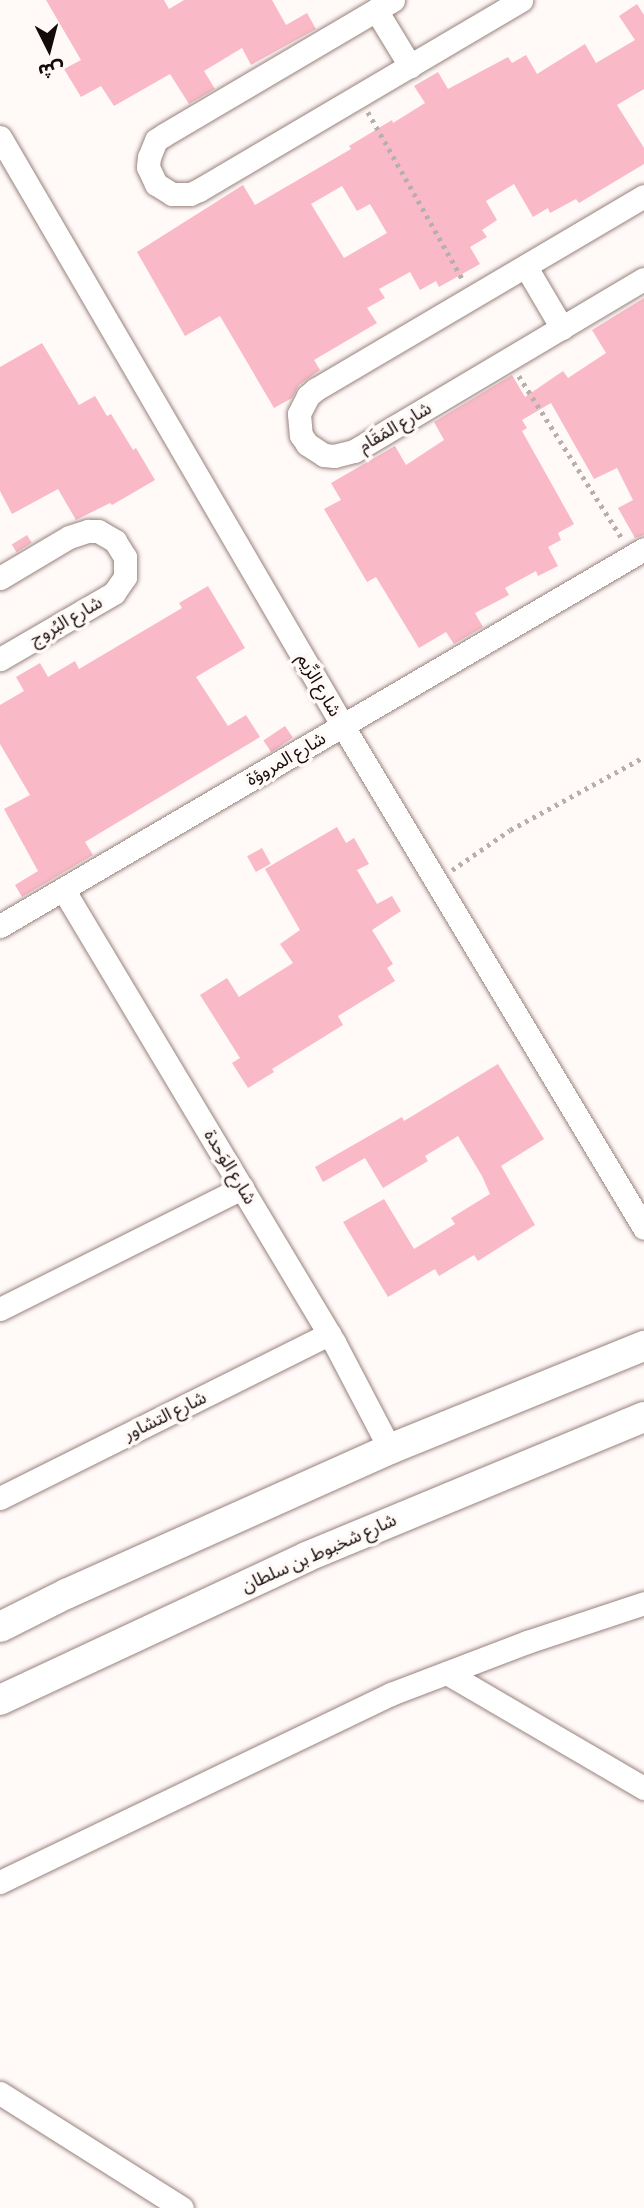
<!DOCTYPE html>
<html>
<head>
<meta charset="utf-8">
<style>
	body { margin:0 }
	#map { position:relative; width:644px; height:2208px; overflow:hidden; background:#fff9f8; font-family:"Crimson Pro","Noto Sans Arabic",serif }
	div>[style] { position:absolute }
	.building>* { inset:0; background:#f9b9c7; transform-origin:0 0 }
	.path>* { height:4.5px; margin-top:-2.25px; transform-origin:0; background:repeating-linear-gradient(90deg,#b6afae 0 3.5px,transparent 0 8.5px) }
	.roads { filter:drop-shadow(0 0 2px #98827c) drop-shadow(0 0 2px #98827c) }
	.minor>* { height:23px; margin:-11.5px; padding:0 11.5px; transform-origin:11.5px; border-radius:11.5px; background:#fff }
	.major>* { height:30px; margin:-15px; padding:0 15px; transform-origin:15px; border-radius:15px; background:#fff }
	span { translate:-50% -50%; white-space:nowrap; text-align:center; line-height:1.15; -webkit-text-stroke:7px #fff9f8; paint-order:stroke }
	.street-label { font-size:18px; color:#130b09 }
	.north { position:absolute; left:14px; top:14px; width:70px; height:70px; -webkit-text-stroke:5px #fff9f8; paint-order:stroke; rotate:174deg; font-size:19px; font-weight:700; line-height:28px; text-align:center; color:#130b09 }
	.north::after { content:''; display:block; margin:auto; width:24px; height:32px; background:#130b09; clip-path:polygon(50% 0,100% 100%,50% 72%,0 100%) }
</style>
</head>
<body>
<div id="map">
	<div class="building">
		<i style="clip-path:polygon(46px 0,164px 0,169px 9px,184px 0,272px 0,286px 25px,307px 13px,316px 29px,251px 65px,242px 48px,204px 71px,215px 89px,189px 104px,170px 74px,114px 106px,101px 86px,81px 97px,64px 69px,81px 60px)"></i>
		<i style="clip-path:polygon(evenodd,637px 4px,644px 15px,644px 89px,617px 105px,644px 148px,644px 164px,579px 203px,576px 199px,550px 213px,548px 208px,533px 217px,514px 184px,486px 201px,497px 220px,482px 230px,487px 237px,470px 247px,480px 264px,439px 287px,436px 281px,420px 290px,410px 272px,379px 289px,385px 298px,367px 308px,377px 323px,314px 360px,320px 370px,299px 385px,292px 398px,274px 408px,220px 316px,185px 336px,137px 252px,243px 185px,255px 205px,351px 149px,349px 146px,392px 120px,393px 123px,425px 103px,414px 86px,438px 72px,448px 89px,508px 57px,512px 63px,526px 55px,537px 74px,585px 44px,596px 63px,635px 40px,619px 16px,637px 4px,342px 186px,357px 211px,370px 204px,387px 233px,344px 258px,311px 204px,342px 186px)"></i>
		<i style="clip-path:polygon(644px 298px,644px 535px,635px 538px,618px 508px,633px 500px,617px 468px,594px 479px,551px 403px,522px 420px,527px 428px,522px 431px,574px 524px,558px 533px,561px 540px,548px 547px,558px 566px,538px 576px,536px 571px,505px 588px,509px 595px,475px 613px,483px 627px,454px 644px,446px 632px,419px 648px,376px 577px,367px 582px,324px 509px,341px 500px,331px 483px,395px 446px,406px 465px,444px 440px,434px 422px,512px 375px,525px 397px,563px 371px,568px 378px,606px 353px,592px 330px)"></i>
		<i style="clip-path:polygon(42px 343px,79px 405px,95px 396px,107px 416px,111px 414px,133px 450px,136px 448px,155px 480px,112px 505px,110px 503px,76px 520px,58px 489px,12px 514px,0 491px,0 367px)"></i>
		<i style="left:27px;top:535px;width:9px;height:18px;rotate:58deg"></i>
		<i style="clip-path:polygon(208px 586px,245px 648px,196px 677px,228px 726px,246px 715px,260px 737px,85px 842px,93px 855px,22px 897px,15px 885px,38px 871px,4px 809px,30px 795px,0 744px,0 705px,24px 691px,16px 677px,40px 663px,48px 677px,75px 661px,79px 669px,182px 608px,179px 603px)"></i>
		<i style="left:285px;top:726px;width:14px;height:26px;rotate:56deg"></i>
		<i style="clip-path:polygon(337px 827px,346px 843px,354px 838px,369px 864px,357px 870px,377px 904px,392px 896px,401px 911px,372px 930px,393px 964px,387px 968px,395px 981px,338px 1016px,343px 1025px,272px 1069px,274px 1072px,248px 1088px,232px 1063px,240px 1058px,200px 995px,227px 978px,239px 997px,293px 963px,280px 944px,300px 930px,265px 869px)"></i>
		<i style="left:262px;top:848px;width:18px;height:17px;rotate:61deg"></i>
		<i style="clip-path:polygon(498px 1064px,544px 1139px,501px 1166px,535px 1225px,478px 1261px,474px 1255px,439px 1276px,435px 1269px,388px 1297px,343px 1222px,384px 1199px,414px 1249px,455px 1224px,451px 1218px,490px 1194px,482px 1176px,458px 1136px,425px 1156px,428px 1161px,383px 1188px,365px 1158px,323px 1182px,315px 1167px,402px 1117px,404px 1121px)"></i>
	</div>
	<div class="path">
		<i style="left:368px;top:112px;width:191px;rotate:60.5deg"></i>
		<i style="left:519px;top:376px;width:191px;rotate:57.6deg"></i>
		<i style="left:452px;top:870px;width:70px;rotate:-34.6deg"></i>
		<i style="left:510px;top:830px;width:153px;rotate:-28.6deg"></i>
	</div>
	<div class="roads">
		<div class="minor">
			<i style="left:393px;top:0;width:266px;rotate:149.5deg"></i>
			<i style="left:164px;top:135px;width:9px;rotate:148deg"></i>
			<i style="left:156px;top:140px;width:18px;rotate:112deg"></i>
			<i style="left:149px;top:157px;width:10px;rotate:96deg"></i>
			<i style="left:148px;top:167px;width:19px;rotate:65deg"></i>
			<i style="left:156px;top:184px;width:19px;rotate:32deg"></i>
			<i style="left:172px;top:194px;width:18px"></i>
			<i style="left:190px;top:194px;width:10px;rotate:-24deg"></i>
			<i style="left:199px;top:190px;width:374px;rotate:-30.5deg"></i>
			<i style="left:376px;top:10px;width:66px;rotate:58.7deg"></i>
			<i style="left:0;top:137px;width:682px;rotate:59.79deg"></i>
			<i style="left:343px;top:726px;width:585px;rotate:59.05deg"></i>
			<i style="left:644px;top:196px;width:381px;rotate:149.5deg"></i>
			<i style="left:316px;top:389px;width:11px;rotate:139deg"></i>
			<i style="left:308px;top:396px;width:20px;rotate:117deg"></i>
			<i style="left:299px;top:414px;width:21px;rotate:85deg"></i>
			<i style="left:301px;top:435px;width:11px;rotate:56deg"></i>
			<i style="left:307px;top:444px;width:20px;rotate:33deg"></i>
			<i style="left:324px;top:455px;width:10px;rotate:6deg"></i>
			<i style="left:334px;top:456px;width:21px;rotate:-14deg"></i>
			<i style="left:354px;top:451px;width:337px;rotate:-30.7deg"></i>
			<i style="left:526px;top:267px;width:71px;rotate:59.5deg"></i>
			<i style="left:0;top:578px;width:80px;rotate:-30.7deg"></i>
			<i style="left:69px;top:537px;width:20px;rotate:-18deg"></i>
			<i style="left:88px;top:531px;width:10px"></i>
			<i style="left:98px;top:531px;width:20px;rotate:30deg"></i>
			<i style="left:115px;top:541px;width:19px;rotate:58deg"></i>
			<i style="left:125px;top:557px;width:20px;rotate:90deg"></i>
			<i style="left:125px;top:577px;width:19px;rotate:125deg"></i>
			<i style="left:114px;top:593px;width:132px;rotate:149.9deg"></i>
			<i style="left:63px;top:889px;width:528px;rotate:59.11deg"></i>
			<i style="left:334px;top:1342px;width:121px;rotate:62.4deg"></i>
			<i style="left:0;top:926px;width:746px;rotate:-30.34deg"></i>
			<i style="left:0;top:1309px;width:271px;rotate:-26.6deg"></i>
			<i style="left:0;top:1498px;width:368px;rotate:-26.5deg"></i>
			<i style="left:447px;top:1673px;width:228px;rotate:30.3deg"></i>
			<i style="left:0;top:1882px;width:434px;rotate:-25.7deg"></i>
			<i style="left:391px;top:1694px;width:146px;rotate:-20.9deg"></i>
			<i style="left:527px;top:1642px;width:123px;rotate:-18.4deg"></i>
			<i style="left:0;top:2093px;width:215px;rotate:32.3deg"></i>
		</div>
		<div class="major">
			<i style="left:0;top:1627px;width:74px;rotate:-26.6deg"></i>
			<i style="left:66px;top:1594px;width:355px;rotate:-24.1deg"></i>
			<i style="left:390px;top:1449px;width:274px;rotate:-22.1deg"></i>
			<i style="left:0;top:1700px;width:338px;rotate:-25deg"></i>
			<i style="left:306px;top:1557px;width:366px;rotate:-22.5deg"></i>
		</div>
	</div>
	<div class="street-label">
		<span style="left:395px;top:427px;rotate:-30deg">شارع المَقَام</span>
		<span style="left:66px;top:621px;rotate:-30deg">شارع البُروج</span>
		<span style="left:319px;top:685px;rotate:60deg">شارع الرِّيم</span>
		<span style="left:286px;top:759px;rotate:-30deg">شارع المروؤة</span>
		<span style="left:230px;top:1167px;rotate:59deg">شارع الوَحدة</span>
		<span style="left:165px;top:1416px;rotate:-26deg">شارع التشاور</span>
		<span style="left:319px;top:1553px;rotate:-24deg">شارع شخبوط بن سلطان</span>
	</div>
	<div class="north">ش</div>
</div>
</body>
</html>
